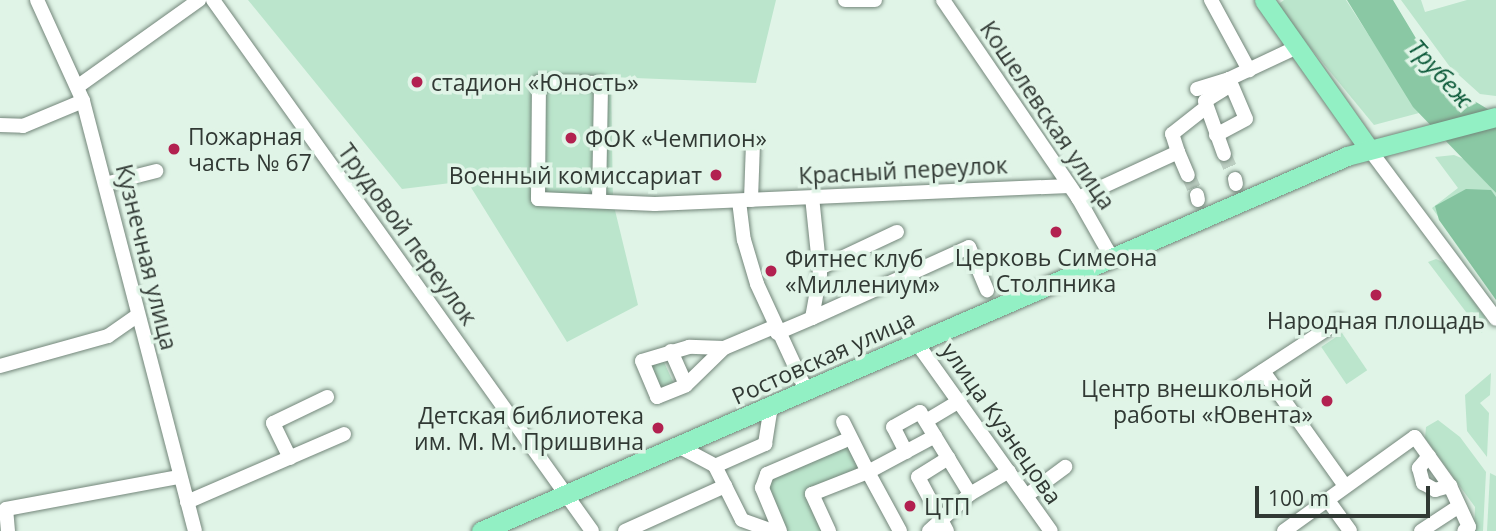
<!DOCTYPE html>
<html>
<head>
<meta charset="utf-8">
<style>
	body { margin:0 }
	#map { position:relative; width:1496px; height:531px; overflow:hidden; background:#e0f4e7; font-family:"Open Sans",sans-serif }
	div>[style] { position:absolute }
	.green>* { inset:0; background:#bbe5cc; transform-origin:0 0 }
	.forest>* { inset:0; background:#84c39f }
	.water>* { inset:0; background:#8ac8a4 }
	.minor-tunnel>* { height:14px; margin-top:-7px; transform-origin:0; background:repeating-linear-gradient(90deg,#bdcfc3 0 14px,transparent 0 21px) }
	.roads { filter:drop-shadow(0 0 2px #73867a) drop-shadow(0 0 2px #73867a) }
	.minor>* { height:14px; margin:-7px; padding:0 7px; transform-origin:7px; border-radius:7px; background:#fff }
	.major>* { height:19px; margin:-9.5px; padding:0 9.5px; transform-origin:9.5px; border-radius:9.5px; background:#92f0c4 }
	.dots>* { width:19px; height:19px; translate:-50% -50%; box-sizing:border-box; border:4px solid #e0f4e7; border-radius:50% }
	span { translate:-50% -50%; white-space:nowrap; text-align:center; line-height:1.15; -webkit-text-stroke:7px #e0f4e7; paint-order:stroke }
	.poi-label { font-size:23px; color:#313934 }
	.left { translate:0 -50%; text-align:left }
	.right { translate:-100% -50%; text-align:right }
	.street-label { font-size:23px; color:#313934 }
	.water-label { font-size:24px; color:#075635; font-style:italic }
	.scale { position:absolute; left:1255px; top:486px; width:175px; height:32px; box-sizing:border-box; border:4px solid #313934; border-top:0; padding-left:9px; font-size:21px; line-height:24px; white-space:nowrap; color:#313934; -webkit-text-stroke:5px #e0f4e7; paint-order:stroke }
</style>
</head>
<body>
<div id="map">
	<div class="green">
		<i style="clip-path:polygon(248px 0,776px 0,756px 83px,611px 77px,613px 202px,638px 305px,567px 342px,467px 181px,402px 189px)"></i>
		<i style="clip-path:polygon(1284px 0,1346px 0,1419px 113px,1374px 125px,1276px 6px)"></i>
		<i style="clip-path:polygon(1401px 0,1421px 0,1425px 12px,1467px 0,1496px 0,1496px 96px,1480px 94px,1450px 67px)"></i>
		<i style="clip-path:polygon(1454px 155px,1464px 159px,1496px 193px,1496px 296px,1432px 208px,1458px 188px,1435px 157px)"></i>
		<i style="clip-path:polygon(1436px 259px,1445px 263px,1485px 317px,1482px 333px,1428px 262px)"></i>
		<i style="left:1342px;top:333px;width:45px;height:25px;rotate:56deg"></i>
		<i style="left:662px;top:358px;width:29px;height:17px;rotate:65deg"></i>
		<i style="clip-path:polygon(1491px 373px,1490px 395px,1480px 403px,1489px 413px,1487px 457px,1467px 431px,1465px 395px)"></i>
		<i style="clip-path:polygon(1438px 420px,1460px 437px,1486px 472px,1483px 531px,1474px 531px,1475px 507px,1425px 438px,1426px 427px)"></i>
		<i style="clip-path:polygon(855px 442px,868px 472px,812px 494px,829px 531px,781px 531px,783px 520px,768px 487px,770px 477px)"></i>
		<i style="clip-path:polygon(1490px 473px,1496px 476px,1496px 531px,1487px 531px)"></i>
	</div>
	<div class="forest">
		<i style="clip-path:polygon(1466px 189px,1491px 190px,1496px 197px,1496px 300px,1439px 220px,1435px 206px)"></i>
	</div>
	<div class="water">
		<i style="clip-path:polygon(1347px 0,1393px 0,1432px 65px,1466px 96px,1496px 114px,1496px 193px,1413px 107px)"></i>
	</div>
	<div class="minor-tunnel">
		<i style="left:1224px;top:154px;width:27px;rotate:66deg"></i>
		<i style="left:1188px;top:175px;width:22px;rotate:66deg"></i>
	</div>
	<div class="roads">
		<div class="minor">
			<i style="left:37px;top:0;width:111px;rotate:65.5deg"></i>
			<i style="left:83px;top:101px;width:444px;rotate:75.4deg"></i>
			<i style="left:213px;top:0;width:652px;rotate:54.48deg"></i>
			<i style="left:845px;top:0;width:30px"></i>
			<i style="left:943px;top:0;width:240px;rotate:55.7deg"></i>
			<i style="left:1078px;top:198px;width:69px;rotate:60.5deg"></i>
			<i style="left:1211px;top:0;width:80px;rotate:61.5deg"></i>
			<i style="left:77px;top:87px;width:150px;rotate:-35.5deg"></i>
			<i style="left:1197px;top:89px;width:34px;rotate:-17deg"></i>
			<i style="left:1229px;top:79px;width:43px;rotate:67deg"></i>
			<i style="left:1246px;top:119px;width:34px;rotate:152deg"></i>
			<i style="left:0;top:125px;width:23px;rotate:2deg"></i>
			<i style="left:23px;top:126px;width:65px;rotate:-22.6deg"></i>
			<i style="left:1369px;top:149px;width:212px;rotate:53.2deg"></i>
			<i style="left:1178px;top:152px;width:19px;rotate:-108deg"></i>
			<i style="left:1172px;top:134px;width:42px;rotate:-38.2deg"></i>
			<i style="left:1224px;top:154px;width:56px;rotate:-109.7deg"></i>
			<i style="left:1205px;top:101px;width:26px;rotate:-32deg"></i>
			<i style="left:1227px;top:87px;width:8px;rotate:-76deg"></i>
			<i style="left:1229px;top:79px;width:75px;rotate:-25.2deg"></i>
			<i style="left:1235px;top:179px;width:5px;rotate:79deg"></i>
			<i style="left:105px;top:184px;width:53px;rotate:-14.3deg"></i>
			<i style="left:1197px;top:195px;width:5px;rotate:79deg"></i>
			<i style="left:1078px;top:198px;width:110px;rotate:-24.7deg"></i>
			<i style="left:1178px;top:152px;width:25px;rotate:67deg"></i>
			<i style="left:751px;top:200px;width:56px;rotate:-88deg"></i>
			<i style="left:599px;top:201px;width:118px;rotate:-89deg"></i>
			<i style="left:601px;top:83px;width:62px;rotate:-179.1deg"></i>
			<i style="left:539px;top:82px;width:117px;rotate:90.5deg"></i>
			<i style="left:538px;top:199px;width:117px;rotate:2.4deg"></i>
			<i style="left:655px;top:204px;width:415px;rotate:-2.5deg"></i>
			<i style="left:739px;top:201px;width:39px;rotate:83deg"></i>
			<i style="left:744px;top:240px;width:46px;rotate:73.5deg"></i>
			<i style="left:757px;top:284px;width:119px;rotate:65.2deg"></i>
			<i style="left:820px;top:268px;width:85px;rotate:-25.1deg"></i>
			<i style="left:812px;top:318px;width:172px;rotate:-24.3deg"></i>
			<i style="left:969px;top:247px;width:47px;rotate:67.3deg"></i>
			<i style="left:777px;top:333px;width:38px;rotate:-23deg"></i>
			<i style="left:812px;top:318px;width:45px;rotate:-79.7deg"></i>
			<i style="left:820px;top:274px;width:77px;rotate:-95.9deg"></i>
			<i style="left:916px;top:342px;width:232px;rotate:54.5deg"></i>
			<i style="left:724px;top:348px;width:35px;rotate:-178deg"></i>
			<i style="left:689px;top:347px;width:49px;rotate:163.4deg"></i>
			<i style="left:642px;top:361px;width:39px;rotate:67deg"></i>
			<i style="left:657px;top:397px;width:31px;rotate:-22deg"></i>
			<i style="left:686px;top:385px;width:53px;rotate:-44.2deg"></i>
			<i style="left:724px;top:348px;width:54px;rotate:-22.8deg"></i>
			<i style="left:671px;top:351px;width:37px;rotate:66deg"></i>
			<i style="left:0;top:366px;width:112px;rotate:-15.5deg"></i>
			<i style="left:108px;top:336px;width:35px;rotate:-35deg"></i>
			<i style="left:1263px;top:371px;width:141px;rotate:54.5deg"></i>
			<i style="left:1235px;top:389px;width:124px;rotate:-33.2deg"></i>
			<i style="left:926px;top:421px;width:39px;rotate:-31deg"></i>
			<i style="left:843px;top:422px;width:56px;rotate:63.4deg"></i>
			<i style="left:868px;top:472px;width:76px;rotate:-28.2deg"></i>
			<i style="left:1415px;top:437px;width:60px;rotate:54.5deg"></i>
			<i style="left:1450px;top:486px;width:45px;rotate:65.1deg"></i>
			<i style="left:1469px;top:527px;width:6px;rotate:141deg"></i>
			<i style="left:680px;top:447px;width:40px;rotate:28deg"></i>
			<i style="left:715px;top:466px;width:55px;rotate:-23.7deg"></i>
			<i style="left:765px;top:444px;width:36px;rotate:-81deg"></i>
			<i style="left:906px;top:452px;width:28px;rotate:-117deg"></i>
			<i style="left:893px;top:427px;width:31px;rotate:-29deg"></i>
			<i style="left:920px;top:412px;width:96px;rotate:58.6deg"></i>
			<i style="left:1429px;top:456px;width:16px;rotate:130deg"></i>
			<i style="left:1419px;top:468px;width:16px;rotate:75deg"></i>
			<i style="left:1423px;top:483px;width:14px;rotate:30deg"></i>
			<i style="left:1435px;top:490px;width:16px;rotate:-15deg"></i>
			<i style="left:290px;top:458px;width:39px;rotate:-116deg"></i>
			<i style="left:273px;top:423px;width:60px;rotate:-25.7deg"></i>
			<i style="left:715px;top:466px;width:60px;rotate:63.4deg"></i>
			<i style="left:742px;top:520px;width:32px;rotate:20deg"></i>
			<i style="left:1026px;top:496px;width:49px;rotate:-36.6deg"></i>
			<i style="left:1327px;top:499px;width:39px;rotate:54deg"></i>
			<i style="left:187px;top:502px;width:171px;rotate:-23.4deg"></i>
			<i style="left:8px;top:531px;width:22px;rotate:-95deg"></i>
			<i style="left:6px;top:509px;width:176px;rotate:-10.5deg"></i>
			<i style="left:625px;top:531px;width:110px;rotate:-24.2deg"></i>
			<i style="left:780px;top:531px;width:47px;rotate:-112.7deg"></i>
			<i style="left:762px;top:488px;width:15px;rotate:-70deg"></i>
			<i style="left:767px;top:474px;width:84px;rotate:-23.2deg"></i>
			<i style="left:829px;top:531px;width:41px;rotate:-114.7deg"></i>
			<i style="left:812px;top:494px;width:60px;rotate:-21.4deg"></i>
			<i style="left:868px;top:472px;width:67px;rotate:61.5deg"></i>
			<i style="left:929px;top:531px;width:55px;rotate:-42.1deg"></i>
			<i style="left:970px;top:494px;width:45px;rotate:-30.5deg"></i>
			<i style="left:947px;top:531px;width:61px;rotate:-118.2deg"></i>
			<i style="left:918px;top:477px;width:36px;rotate:-32deg"></i>
			<i style="left:1284px;top:531px;width:161px;rotate:-35.7deg"></i>
			<i style="left:1421px;top:531px;width:45px;rotate:-33.3deg"></i>
		</div>
		<div class="major">
			<i style="left:1264px;top:0;width:182px;rotate:54.8deg"></i>
			<i style="left:481px;top:531px;width:944px;rotate:-23.41deg"></i>
			<i style="left:1347px;top:156px;width:154px;rotate:-14.7deg"></i>
		</div>
	</div>
	<div class="dots">
		<i style="left:417px;top:82px;background:#b22150"></i>
		<i style="left:571px;top:138px;background:#b22150"></i>
		<i style="left:174px;top:149px;background:#b22150"></i>
		<i style="left:716px;top:175px;background:#b22150"></i>
		<i style="left:1056px;top:232px;background:#b22150"></i>
		<i style="left:771px;top:271px;background:#b22150"></i>
		<i style="left:1376px;top:295px;background:#b22150"></i>
		<i style="left:1327px;top:401px;background:#b22150"></i>
		<i style="left:658px;top:428px;background:#b22150"></i>
		<i style="left:910px;top:506px;background:#b22150"></i>
	</div>
	<div class="poi-label">
		<span class="left" style="left:431px;top:82px">стадион «Юность»</span>
		<span class="left" style="left:188px;top:149px">Пожарная<br>часть № 67</span>
		<span class="left" style="left:585px;top:138px">ФОК «Чемпион»</span>
		<span class="right" style="left:702px;top:175px">Военный комиссариат</span>
		<span style="left:1056px;top:270px">Церковь Симеона<br>Столпника</span>
		<span class="left" style="left:785px;top:271px">Фитнес клуб<br>«Миллениум»</span>
		<span style="left:1376px;top:320px">Народная площадь</span>
		<span class="right" style="left:1313px;top:401px">Центр внешкольной<br>работы «Ювента»</span>
		<span class="right" style="left:644px;top:428px">Детская библиотека<br>им. М. М. Пришвина</span>
		<span class="left" style="left:924px;top:506px">ЦТП</span>
	</div>
	<div class="street-label">
		<span style="left:1048px;top:115px;rotate:56deg">Кошелевская улица</span>
		<span style="left:903px;top:170px;rotate:-3deg">Красный переулок</span>
		<span style="left:408px;top:234px;rotate:54deg">Трудовой переулок</span>
		<span style="left:147px;top:257px;rotate:76deg">Кузнечная улица</span>
		<span style="left:823px;top:357px;rotate:-24deg">Ростовская улица</span>
		<span style="left:1002px;top:423px;rotate:55deg">улица Кузнецова</span>
	</div>
	<div class="water-label">
		<span style="left:1441px;top:73px;rotate:48deg">Трубеж</span>
	</div>
	<div class="scale">100 m</div>
</div>
</body>
</html>
